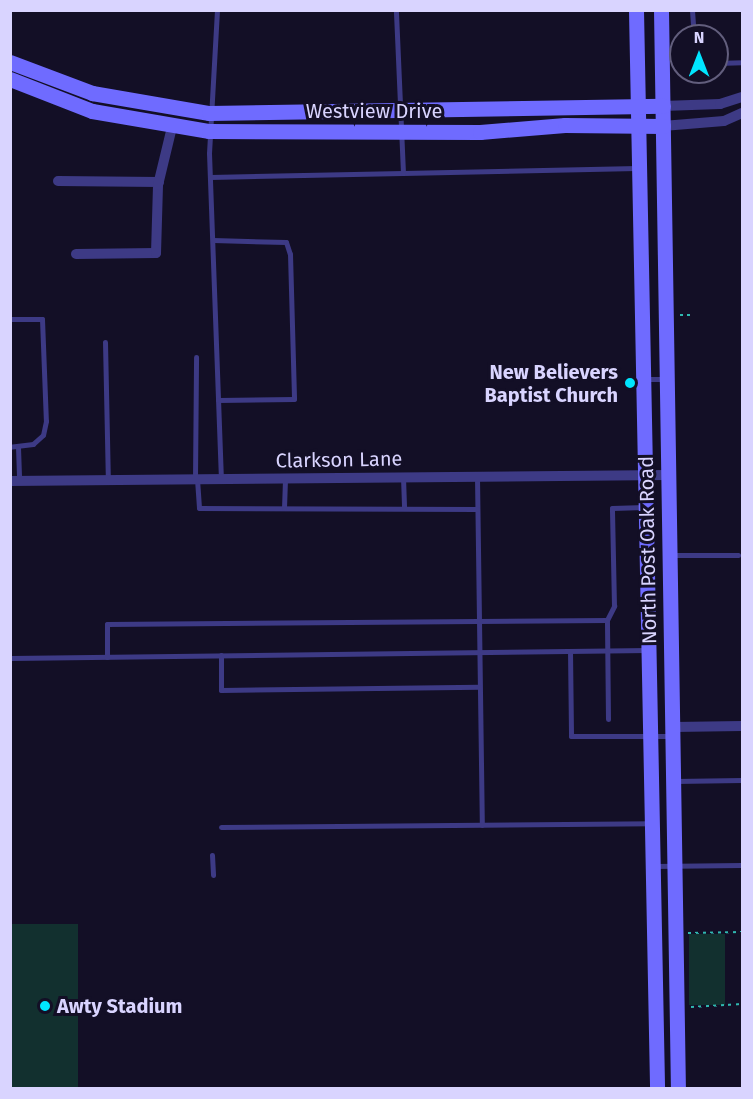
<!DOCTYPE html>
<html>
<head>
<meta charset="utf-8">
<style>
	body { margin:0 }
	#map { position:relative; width:753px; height:1099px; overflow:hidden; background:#130f26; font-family:"Fira Sans",sans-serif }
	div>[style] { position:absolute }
	.green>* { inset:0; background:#12302f; transform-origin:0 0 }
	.path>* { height:2px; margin-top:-1px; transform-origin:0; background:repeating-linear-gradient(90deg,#2fb8b0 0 3px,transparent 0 7.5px) }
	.service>* { height:5px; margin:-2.5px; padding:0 2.5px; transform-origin:2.5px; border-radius:2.5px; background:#3d3a85 }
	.minor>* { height:10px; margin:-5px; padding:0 5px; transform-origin:5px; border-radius:5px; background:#3d3a85 }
	.secondary>* { height:15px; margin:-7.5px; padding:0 7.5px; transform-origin:7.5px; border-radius:7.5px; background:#6f6bff }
	.dots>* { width:16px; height:16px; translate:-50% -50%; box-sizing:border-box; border:3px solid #130f26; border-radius:50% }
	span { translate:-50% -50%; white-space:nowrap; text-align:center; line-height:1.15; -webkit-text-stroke:6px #130f26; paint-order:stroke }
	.street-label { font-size:20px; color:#d9d4ff }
	.poi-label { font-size:20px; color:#d9d4ff; font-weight:700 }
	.right { translate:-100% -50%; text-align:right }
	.left { translate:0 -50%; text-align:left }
	.frame { position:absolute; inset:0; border:12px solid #d9d4ff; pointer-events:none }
	.north { position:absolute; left:669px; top:24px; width:60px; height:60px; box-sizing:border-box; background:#130f26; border:2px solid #625e7d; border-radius:50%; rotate:0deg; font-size:16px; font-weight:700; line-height:24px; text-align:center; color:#d9d4ff }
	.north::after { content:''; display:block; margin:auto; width:21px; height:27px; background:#00e5ff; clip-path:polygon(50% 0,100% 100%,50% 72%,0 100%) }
</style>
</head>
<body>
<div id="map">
	<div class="green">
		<i style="left:11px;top:924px;width:67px;height:164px"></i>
		<i style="left:689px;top:934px;width:36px;height:71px"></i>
	</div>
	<div class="path">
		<i style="left:680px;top:315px;width:15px"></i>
		<i style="left:688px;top:933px;width:54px;rotate:-1.1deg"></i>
		<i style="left:691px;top:1007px;width:51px;rotate:-3.4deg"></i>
	</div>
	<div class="service">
		<i style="left:217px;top:10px;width:143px;rotate:93.2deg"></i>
		<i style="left:209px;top:153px;width:326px;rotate:87.9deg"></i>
		<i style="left:692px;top:10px;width:26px;rotate:86deg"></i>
		<i style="left:717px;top:63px;width:25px;rotate:-2deg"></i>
		<i style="left:403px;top:173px;width:234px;rotate:-1.2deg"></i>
		<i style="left:210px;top:177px;width:193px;rotate:-1.2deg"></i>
		<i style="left:403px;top:173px;width:163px;rotate:-92.5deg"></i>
		<i style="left:213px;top:240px;width:73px;rotate:1.6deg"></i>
		<i style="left:286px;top:242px;width:13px;rotate:72deg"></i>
		<i style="left:290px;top:254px;width:145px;rotate:88.4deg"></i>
		<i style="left:294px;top:399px;width:76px;rotate:179.2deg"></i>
		<i style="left:10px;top:319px;width:32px"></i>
		<i style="left:42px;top:319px;width:102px;rotate:87.8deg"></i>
		<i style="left:46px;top:421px;width:14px;rotate:102deg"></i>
		<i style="left:43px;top:435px;width:13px;rotate:138deg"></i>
		<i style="left:33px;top:444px;width:23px;rotate:173deg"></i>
		<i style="left:105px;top:342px;width:138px;rotate:88.8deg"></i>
		<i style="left:644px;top:379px;width:21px"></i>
		<i style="left:18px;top:447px;width:34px;rotate:88deg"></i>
		<i style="left:403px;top:477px;width:31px;rotate:88deg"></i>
		<i style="left:477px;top:477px;width:348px;rotate:89.2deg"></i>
		<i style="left:195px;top:479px;width:122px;rotate:-89.5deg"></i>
		<i style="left:197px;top:479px;width:29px;rotate:86deg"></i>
		<i style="left:199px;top:508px;width:278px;rotate:0.2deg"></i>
		<i style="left:284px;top:508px;width:30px;rotate:-88deg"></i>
		<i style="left:671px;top:555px;width:67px"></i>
		<i style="left:570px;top:651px;width:85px;rotate:89.3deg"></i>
		<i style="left:571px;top:736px;width:99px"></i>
		<i style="left:221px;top:655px;width:35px;rotate:90deg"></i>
		<i style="left:221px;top:690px;width:258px;rotate:-0.7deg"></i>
		<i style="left:107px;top:657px;width:33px;rotate:-90deg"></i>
		<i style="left:107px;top:624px;width:500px;rotate:-0.46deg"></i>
		<i style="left:10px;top:658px;width:638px;rotate:-0.72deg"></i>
		<i style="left:608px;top:719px;width:99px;rotate:-90.6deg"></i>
		<i style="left:607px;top:620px;width:16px;rotate:-63deg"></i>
		<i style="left:614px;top:606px;width:98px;rotate:-91.2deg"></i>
		<i style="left:612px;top:508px;width:32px;rotate:-2deg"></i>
		<i style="left:675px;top:781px;width:67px;rotate:-0.9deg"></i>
		<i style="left:221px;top:827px;width:431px;rotate:-0.5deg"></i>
		<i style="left:212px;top:855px;width:20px;rotate:87deg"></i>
		<i style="left:654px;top:866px;width:88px;rotate:-0.7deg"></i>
	</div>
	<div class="minor">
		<i style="left:663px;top:106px;width:57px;rotate:-2deg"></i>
		<i style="left:720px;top:104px;width:23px;rotate:-18deg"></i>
		<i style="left:663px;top:126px;width:61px;rotate:-4.7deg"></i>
		<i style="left:724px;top:121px;width:20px;rotate:-24deg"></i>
		<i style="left:58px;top:181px;width:101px;rotate:0.6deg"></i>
		<i style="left:76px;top:254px;width:80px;rotate:-0.7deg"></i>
		<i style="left:156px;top:253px;width:68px;rotate:-88.3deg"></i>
		<i style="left:158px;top:185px;width:60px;rotate:-76.4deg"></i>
		<i style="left:10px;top:481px;width:658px;rotate:-0.52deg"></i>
		<i style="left:674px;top:727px;width:68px;rotate:-0.8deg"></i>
	</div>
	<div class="secondary">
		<i style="left:636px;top:10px;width:1078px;rotate:88.88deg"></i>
		<i style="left:661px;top:10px;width:1078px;rotate:89.1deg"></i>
		<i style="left:10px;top:62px;width:88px;rotate:20.7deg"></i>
		<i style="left:92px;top:93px;width:119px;rotate:9.7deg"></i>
		<i style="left:209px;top:113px;width:454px;rotate:-0.9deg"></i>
		<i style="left:10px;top:79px;width:88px;rotate:21.3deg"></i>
		<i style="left:92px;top:111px;width:119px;rotate:9.7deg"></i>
		<i style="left:209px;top:131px;width:271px;rotate:0.2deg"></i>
		<i style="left:480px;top:132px;width:85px;rotate:-4.7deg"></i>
		<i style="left:565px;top:125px;width:98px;rotate:0.6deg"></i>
	</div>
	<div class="dots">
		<i style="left:630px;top:383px;background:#00e5ff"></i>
		<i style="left:45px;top:1006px;background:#00e5ff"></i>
	</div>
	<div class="street-label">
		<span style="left:374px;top:111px">Westview Drive</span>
		<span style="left:339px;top:460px;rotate:-1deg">Clarkson Lane</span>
		<span style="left:648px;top:550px;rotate:-91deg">North Post Oak Road</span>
	</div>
	<div class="poi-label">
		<span class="right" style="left:618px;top:384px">New Believers<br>Baptist Church</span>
		<span class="left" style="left:57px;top:1006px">Awty Stadium</span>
	</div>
	<div class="frame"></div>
	<div class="north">N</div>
</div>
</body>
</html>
